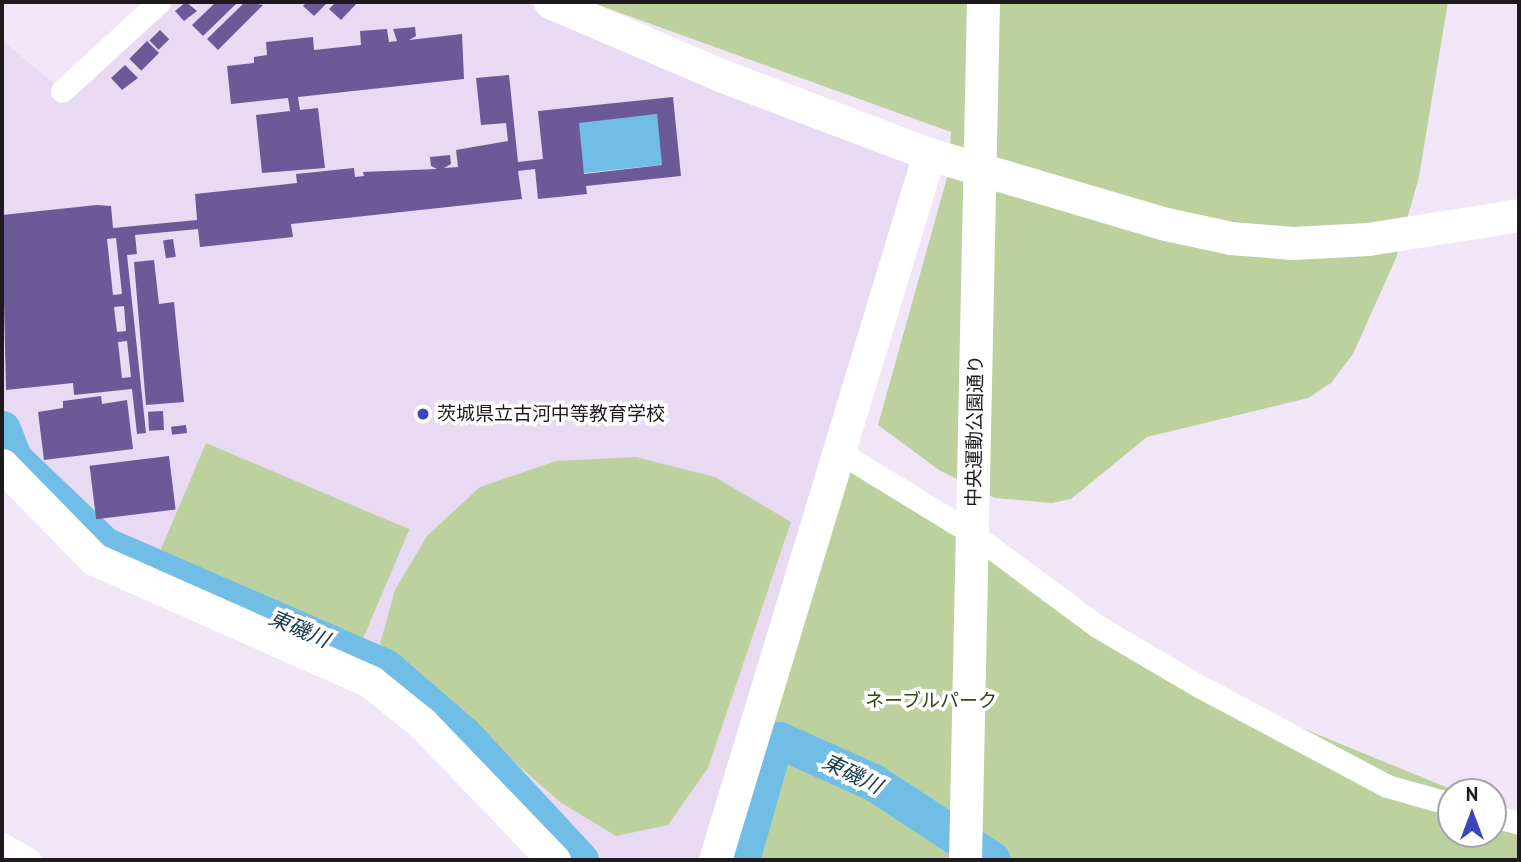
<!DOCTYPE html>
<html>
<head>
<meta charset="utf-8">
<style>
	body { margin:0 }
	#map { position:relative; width:1521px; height:862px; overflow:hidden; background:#f0e6f7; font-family:"PT Sans","Noto Sans JP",sans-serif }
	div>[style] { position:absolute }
	.built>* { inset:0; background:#e8daf2 }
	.green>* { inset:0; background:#bcd19e; transform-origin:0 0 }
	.water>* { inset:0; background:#70bde6; transform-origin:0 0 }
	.river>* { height:37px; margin:-18.5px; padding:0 18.5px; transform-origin:18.5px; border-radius:18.5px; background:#70bde6 }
	.building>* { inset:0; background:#6a5a97; transform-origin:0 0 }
	.street>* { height:23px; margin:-11.5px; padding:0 11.5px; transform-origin:11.5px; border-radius:11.5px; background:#fff }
	.secondary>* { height:33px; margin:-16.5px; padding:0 16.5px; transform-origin:16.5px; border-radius:16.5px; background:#fff }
	.dots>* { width:19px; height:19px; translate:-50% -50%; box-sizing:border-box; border:4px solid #fff; border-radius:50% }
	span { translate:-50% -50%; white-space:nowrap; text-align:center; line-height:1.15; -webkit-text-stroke:7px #fff; paint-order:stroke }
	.poi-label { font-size:19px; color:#1d191f }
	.left { translate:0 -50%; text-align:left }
	.street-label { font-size:19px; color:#1d191f }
	.park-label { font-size:19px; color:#354514 }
	.water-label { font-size:21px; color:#173a4c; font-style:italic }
	.frame { position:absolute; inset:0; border:4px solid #1d191f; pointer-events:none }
	.north { position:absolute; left:1437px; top:778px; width:70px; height:70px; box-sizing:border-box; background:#fff; border:2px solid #a5a3a5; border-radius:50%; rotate:0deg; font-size:19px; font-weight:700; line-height:28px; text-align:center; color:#1d191f }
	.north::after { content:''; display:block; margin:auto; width:24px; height:32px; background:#3a46b9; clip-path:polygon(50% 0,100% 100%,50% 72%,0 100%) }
</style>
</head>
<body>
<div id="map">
	<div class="built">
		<i style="clip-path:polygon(172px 2px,525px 2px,624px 48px,915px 159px,709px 860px,587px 860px,513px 785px,463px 725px,388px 663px,105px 541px,18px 456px,9px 442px,2px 385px,2px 40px,71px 98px)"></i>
	</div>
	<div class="green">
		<i style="clip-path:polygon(590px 2px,1448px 2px,1419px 177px,1396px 258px,1353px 354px,1331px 383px,1308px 398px,1147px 437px,1071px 499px,1052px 503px,995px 498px,939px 470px,878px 425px,948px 174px,951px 132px)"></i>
		<i style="left:206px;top:443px;width:221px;height:127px;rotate:23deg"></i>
		<i style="clip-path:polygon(841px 453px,1199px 686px,1458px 792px,1451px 792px,1451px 834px,1493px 834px,1493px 806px,1519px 817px,1519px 860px,715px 860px)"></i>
		<i style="clip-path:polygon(636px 457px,715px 477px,791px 522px,708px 768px,668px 825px,616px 836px,560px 802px,380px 644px,395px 590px,427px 536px,480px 487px,556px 461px)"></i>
	</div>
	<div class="water">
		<i style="left:657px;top:114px;width:51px;height:79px;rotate:84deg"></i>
	</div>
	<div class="river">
		<i style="left:2px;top:429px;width:31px;rotate:69deg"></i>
		<i style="left:13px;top:458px;width:126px;rotate:43.7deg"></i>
		<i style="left:104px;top:545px;width:306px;rotate:23.5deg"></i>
		<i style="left:385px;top:667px;width:103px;rotate:40.7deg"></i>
		<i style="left:463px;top:734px;width:172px;rotate:47.1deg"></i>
		<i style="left:741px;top:860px;width:122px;rotate:-74.2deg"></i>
		<i style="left:774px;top:743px;width:6px;rotate:-31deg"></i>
		<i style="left:779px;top:740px;width:103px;rotate:24.1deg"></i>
		<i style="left:873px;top:782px;width:142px;rotate:33.2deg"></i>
	</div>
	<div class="building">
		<i style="clip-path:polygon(186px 2px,197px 11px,184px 21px,175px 11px)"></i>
		<i style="clip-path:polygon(216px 2px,238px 2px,203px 36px,192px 25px)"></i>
		<i style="clip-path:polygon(245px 2px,263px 5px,218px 50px,207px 39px)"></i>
		<i style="clip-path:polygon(307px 2px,328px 2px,314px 16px,303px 6px)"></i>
		<i style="clip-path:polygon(336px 2px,358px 2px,341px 20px,329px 9px)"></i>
		<i style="clip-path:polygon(415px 27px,416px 36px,409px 40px,462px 34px,464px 79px,298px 97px,300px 110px,318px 108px,325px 168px,262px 173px,256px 115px,290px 111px,288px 98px,231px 104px,227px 66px,254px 63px,254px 57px,267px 55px,266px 42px,313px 37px,314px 50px,361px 45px,360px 31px,387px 29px,389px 42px,397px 41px,393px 29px)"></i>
		<i style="left:160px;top:30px;width:13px;height:15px;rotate:45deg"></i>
		<i style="left:147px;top:41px;width:17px;height:25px;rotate:45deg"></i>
		<i style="clip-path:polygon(125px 65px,138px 78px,122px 90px,111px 78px)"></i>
		<i style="clip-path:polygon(evenodd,509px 75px,518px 162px,543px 159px,538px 111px,673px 97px,681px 176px,586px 186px,587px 194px,538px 199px,535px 169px,518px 171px,522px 199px,291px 224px,293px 237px,200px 247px,198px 229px,135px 235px,137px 254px,127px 255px,146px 433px,137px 434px,132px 389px,74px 395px,73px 383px,6px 390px,2px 215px,97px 205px,111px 206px,113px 228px,197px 220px,195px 194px,297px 183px,296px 174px,354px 168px,355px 177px,364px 176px,363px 172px,437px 169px,431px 166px,430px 157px,450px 155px,451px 164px,444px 168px,458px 167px,456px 150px,508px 141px,506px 123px,481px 125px,476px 78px,509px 75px,657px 114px,662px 165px,584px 174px,579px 123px,657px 114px,509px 75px,116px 238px,122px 294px,113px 295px,107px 239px,116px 238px,509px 75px,124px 306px,126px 331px,117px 332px,114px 307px,124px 306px,509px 75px,127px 341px,131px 377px,122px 378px,118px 342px,127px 341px)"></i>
		<i style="left:173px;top:239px;width:18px;height:10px;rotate:81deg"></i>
		<i style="clip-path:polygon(154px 260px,159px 304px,174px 302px,184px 402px,146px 405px,134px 262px)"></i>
		<i style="clip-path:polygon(101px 396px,102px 404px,127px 400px,133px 449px,44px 460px,38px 412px,63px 408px,63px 401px)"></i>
		<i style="left:163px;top:411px;width:19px;height:15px;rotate:87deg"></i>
		<i style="left:186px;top:425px;width:8px;height:15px;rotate:83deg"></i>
		<i style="left:169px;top:456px;width:54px;height:80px;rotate:83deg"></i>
	</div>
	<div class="street">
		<i style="left:62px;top:91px;width:132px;rotate:-42.5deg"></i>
		<i style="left:841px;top:453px;width:155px;rotate:31.5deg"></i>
		<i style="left:973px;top:534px;width:154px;rotate:36.6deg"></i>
		<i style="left:1097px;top:626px;width:118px;rotate:30.5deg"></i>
		<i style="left:1199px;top:686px;width:213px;rotate:28deg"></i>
		<i style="left:1387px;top:786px;width:66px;rotate:15.7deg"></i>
		<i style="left:1493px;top:816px;width:27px;rotate:15deg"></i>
		<i style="left:2px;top:844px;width:32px;rotate:30deg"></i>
	</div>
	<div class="secondary">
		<i style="left:550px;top:2px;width:185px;rotate:23.2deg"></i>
		<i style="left:720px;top:75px;width:223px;rotate:20.7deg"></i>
		<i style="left:929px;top:154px;width:247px;rotate:16.5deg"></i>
		<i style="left:1166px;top:224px;width:66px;rotate:12.2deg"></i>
		<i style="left:1231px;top:238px;width:62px;rotate:4.6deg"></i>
		<i style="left:1293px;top:243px;width:75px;rotate:-3.1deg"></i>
		<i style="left:1368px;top:239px;width:153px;rotate:-9deg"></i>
		<i style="left:2px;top:465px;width:132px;rotate:45.6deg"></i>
		<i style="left:94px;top:559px;width:303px;rotate:23.9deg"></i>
		<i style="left:371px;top:682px;width:64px;rotate:38.7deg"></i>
		<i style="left:421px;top:722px;width:192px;rotate:46.1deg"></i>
		<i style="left:715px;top:860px;width:738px;rotate:-73.14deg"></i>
		<i style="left:965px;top:860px;width:858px;rotate:-88.8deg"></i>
	</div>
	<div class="dots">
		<i style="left:423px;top:414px;background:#3a46b9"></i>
	</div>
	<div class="poi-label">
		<span class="left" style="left:437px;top:414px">茨城県立古河中等教育学校</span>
	</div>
	<div class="street-label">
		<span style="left:975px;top:431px;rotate:-89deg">中央運動公園通り</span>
	</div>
	<div class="park-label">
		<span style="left:931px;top:701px">ネーブルパーク</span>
	</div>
	<div class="water-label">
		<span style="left:299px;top:629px;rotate:23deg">東磯川</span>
		<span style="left:852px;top:774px;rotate:26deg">東磯川</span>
	</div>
	<div class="frame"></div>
	<div class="north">N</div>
</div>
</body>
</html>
